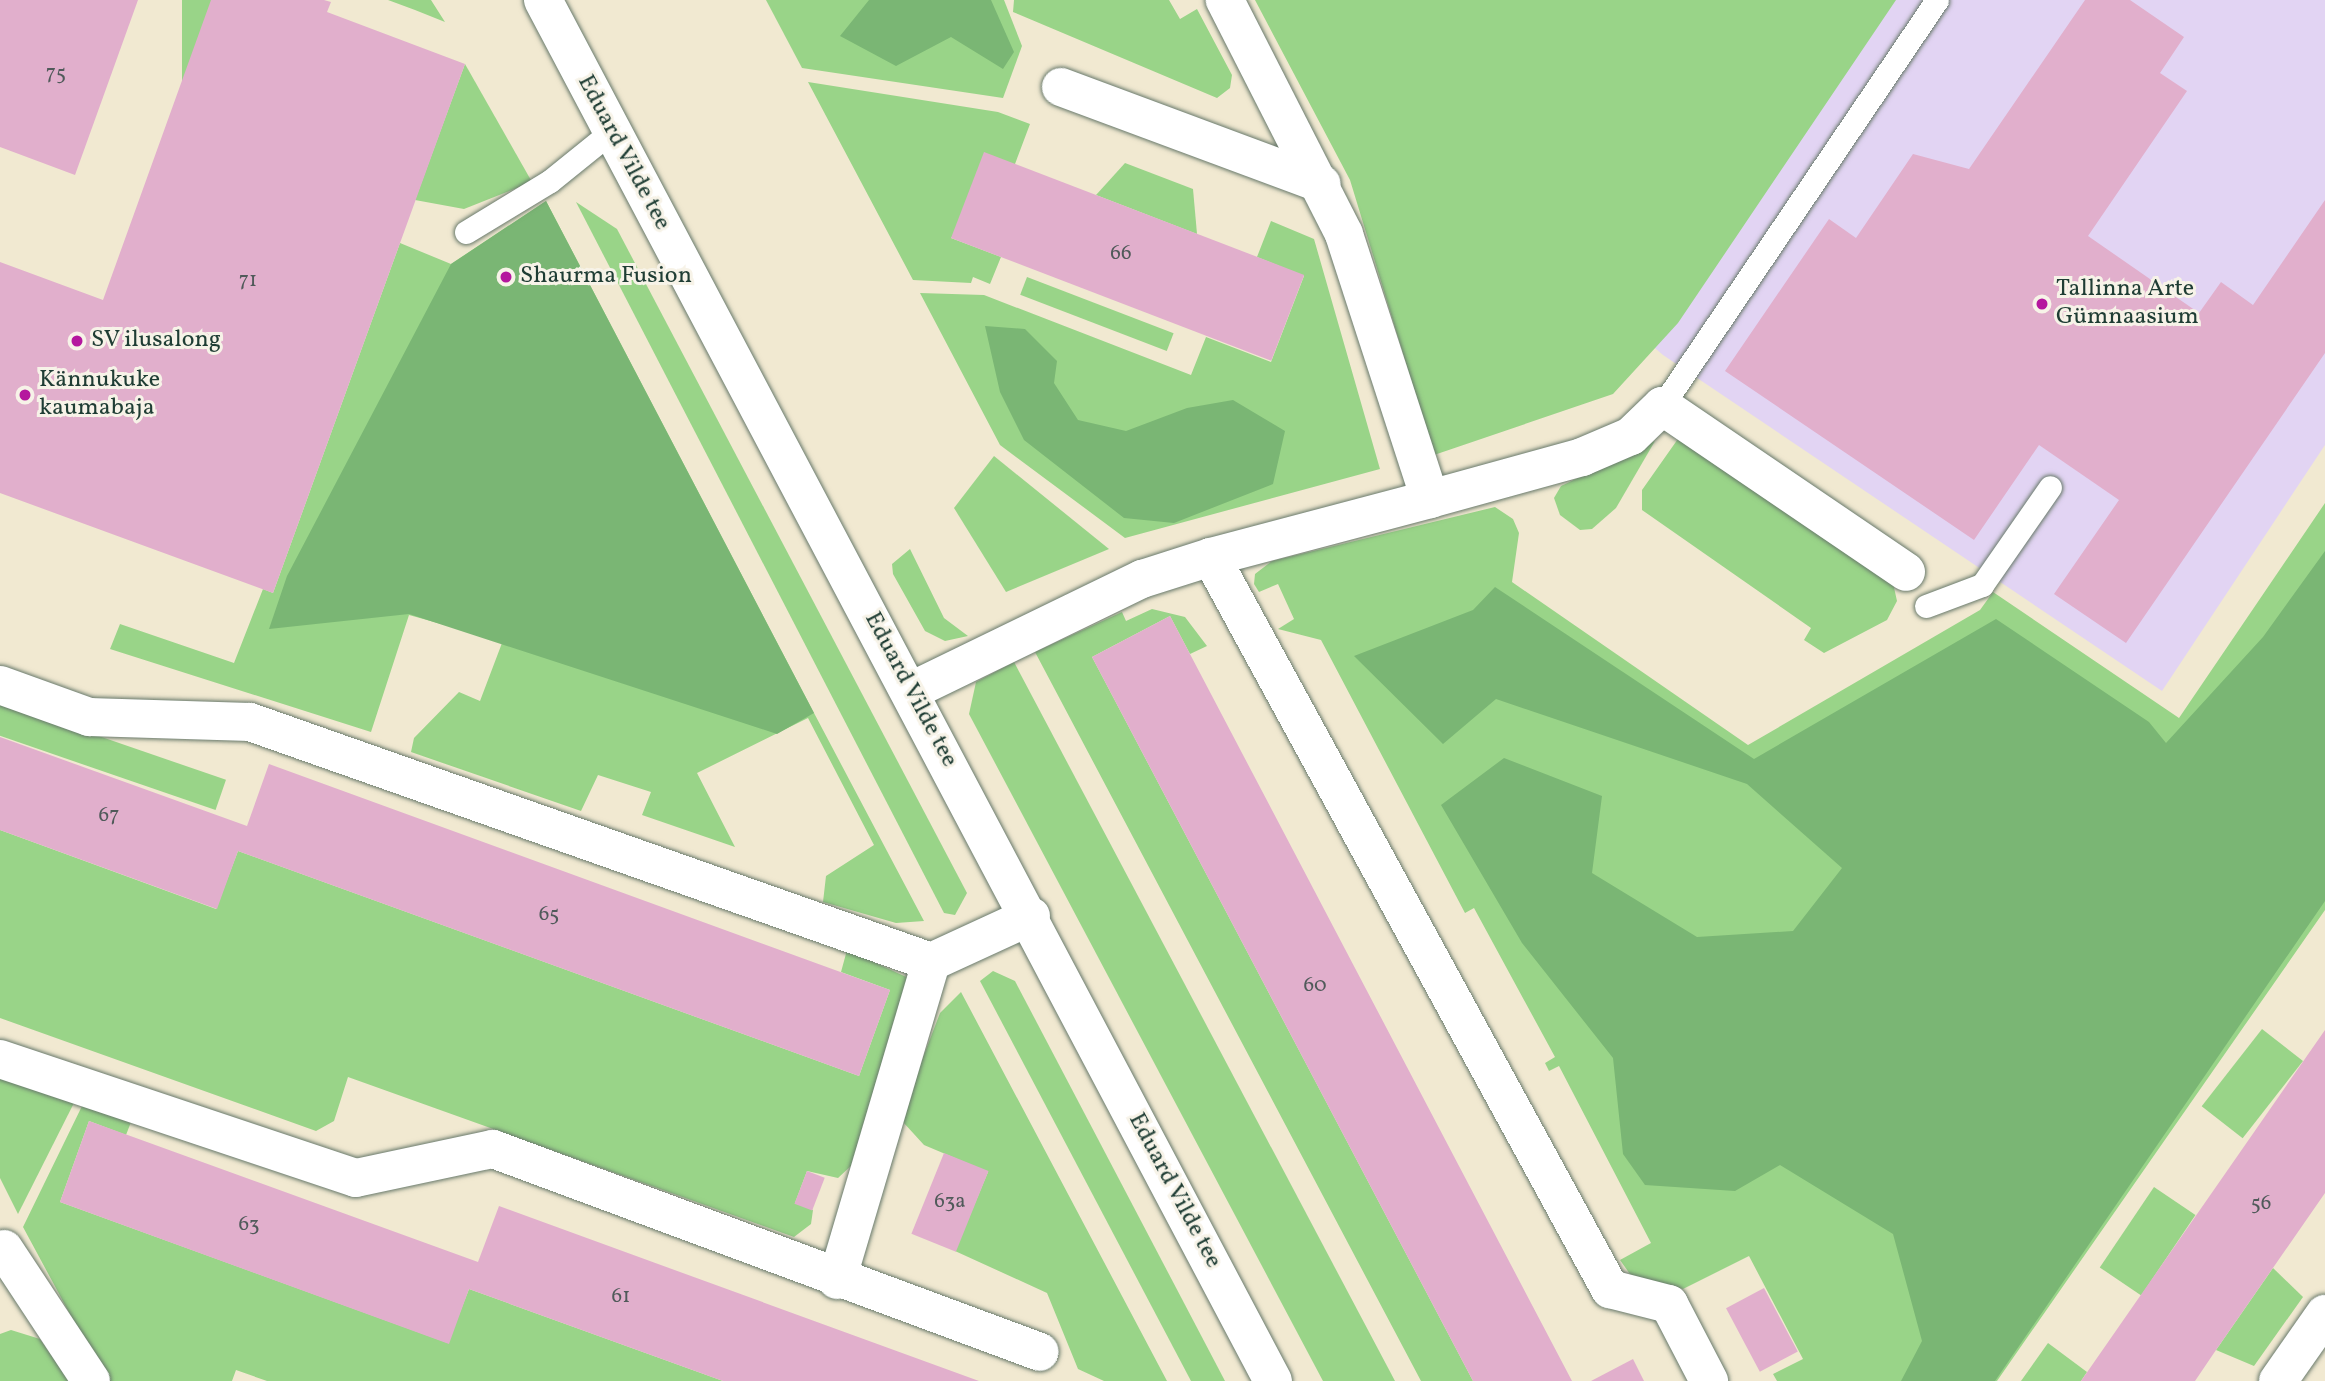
<!DOCTYPE html>
<html>
<head>
<meta charset="utf-8">
<style>
	body { margin:0 }
	#map { position:relative; width:2325px; height:1381px; overflow:hidden; background:#f1e9d1; font-family:Vollkorn,serif }
	div>[style] { position:absolute }
	.built>* { inset:0; background:#e2d4f3 }
	.green>* { inset:0; background:#99d488; transform-origin:0 0 }
	.forest>* { inset:0; background:#7ab674 }
	.building>* { inset:0; background:#e1afcc; transform-origin:0 0 }
	.roads { filter:drop-shadow(0 0 2px #68796b) drop-shadow(0 0 2px #68796b) }
	.service>* { height:23px; margin:-11.5px; padding:0 11.5px; transform-origin:11.5px; border-radius:11.5px; background:#fff }
	.minor>* { height:38px; margin:-19px; padding:0 19px; transform-origin:19px; border-radius:19px; background:#fff }
	.tertiary>* { height:38px; margin:-19px; padding:0 19px; transform-origin:19px; border-radius:19px; background:#fff }
	.dots>* { width:19px; height:19px; translate:-50% -50%; box-sizing:border-box; border:4px solid #f7f3e8; border-radius:50% }
	span { translate:-50% -50%; white-space:nowrap; text-align:center; line-height:1.15; -webkit-text-stroke:6px #f7f3e8; paint-order:stroke }
	.number-label { font-size:21px; color:#505a5a }
	.number-label span { -webkit-text-stroke-width:0 }
	.street-label { font-size:24px; color:#1f3d34 }
	.poi-label { font-size:24px; color:#1f3d34 }
	.left { translate:0 -50%; text-align:left }
</style>
</head>
<body>
<div id="map">
	<div class="built">
		<i style="clip-path:polygon(1267px 0,2325px 0,2325px 445px,2162px 691px,1663px 355px,1261px 10px)"></i>
	</div>
	<div class="green">
		<i style="left:182px;top:0;width:29px;height:146px"></i>
		<i style="clip-path:polygon(388px 0,431px 0,445px 22px,415px 10px)"></i>
		<i style="clip-path:polygon(766px 0,1004px 0,1022px 46px,1003px 98px,802px 68px)"></i>
		<i style="clip-path:polygon(1014px 0,1169px 0,1180px 19px,1197px 9px,1232px 75px,1230px 88px,1217px 98px,1013px 12px)"></i>
		<i style="clip-path:polygon(1255px 0,1896px 0,1678px 323px,1613px 394px,1434px 455px,1350px 180px)"></i>
		<i style="clip-path:polygon(465px 64px,532px 182px,464px 209px,415px 200px)"></i>
		<i style="clip-path:polygon(808px 82px,998px 112px,1030px 124px,1015px 164px,951px 238px,1001px 257px,990px 284px,973px 277px,971px 283px,913px 280px)"></i>
		<i style="clip-path:polygon(1125px 163px,1193px 189px,1197px 234px,1096px 195px)"></i>
		<i style="clip-path:polygon(546px 201px,814px 713px,924px 921px,896px 923px,823px 902px,826px 876px,874px 845px,808px 718px,697px 773px,735px 847px,642px 815px,651px 792px,598px 775px,581px 811px,411px 752px,414px 738px,459px 692px,480px 701px,502px 643px,481px 635px,409px 615px,371px 732px,110px 649px,120px 624px,234px 663px,263px 589px,273px 593px,400px 243px,451px 264px)"></i>
		<i style="clip-path:polygon(576px 202px,617px 229px,967px 893px,955px 915px,944px 913px)"></i>
		<i style="clip-path:polygon(1271px 221px,1314px 239px,1380px 469px,1125px 538px,1000px 445px,920px 293px,984px 295px,1191px 375px,1206px 337px,1271px 362px,1304px 276px,1257px 257px)"></i>
		<i style="left:1027px;top:277px;width:157px;height:19px;rotate:21deg"></i>
		<i style="clip-path:polygon(1680px 436px,1893px 583px,1897px 601px,1887px 620px,1824px 653px,1804px 640px,1811px 628px,1642px 510px,1642px 490px)"></i>
		<i style="clip-path:polygon(1655px 441px,1616px 508px,1592px 529px,1580px 530px,1560px 515px,1554px 498px,1561px 486px)"></i>
		<i style="clip-path:polygon(994px 456px,1109px 549px,1006px 592px,954px 508px)"></i>
		<i style="clip-path:polygon(2325px 503px,2325px 910px,1997px 1381px,1777px 1381px,1773px 1374px,1803px 1359px,1749px 1256px,1683px 1289px,1632px 1277px,1620px 1260px,1651px 1243px,1559px 1066px,1549px 1071px,1545px 1063px,1555px 1057px,1474px 908px,1465px 913px,1321px 640px,1278px 629px,1294px 619px,1278px 584px,1259px 592px,1254px 584px,1255px 574px,1272px 561px,1495px 507px,1513px 519px,1519px 533px,1512px 582px,1748px 745px,1980px 610px,1993px 592px,2179px 718px)"></i>
		<i style="clip-path:polygon(910px 549px,944px 618px,968px 636px,945px 641px,925px 631px,893px 574px,892px 564px)"></i>
		<i style="clip-path:polygon(1152px 609px,1185px 617px,1207px 646px,1190px 654px,1170px 616px,1092px 657px,1473px 1381px,1421px 1381px,1035px 652px,1122px 612px,1126px 621px)"></i>
		<i style="clip-path:polygon(1014px 662px,1395px 1381px,1323px 1381px,969px 714px,976px 682px)"></i>
		<i style="left:0;top:702px;width:239px;height:32px;rotate:19deg"></i>
		<i style="clip-path:polygon(0 830px,216px 909px,238px 851px,859px 1076px,890px 990px,841px 972px,847px 950px,913px 980px,853px 1164px,838px 1178px,807px 1171px,795px 1203px,813px 1210px,811px 1224px,794px 1237px,348px 1077px,334px 1121px,316px 1131px,0 1018px)"></i>
		<i style="clip-path:polygon(993px 971px,1015px 981px,1225px 1381px,1191px 1381px,980px 981px)"></i>
		<i style="clip-path:polygon(961px 992px,1167px 1381px,1104px 1381px,1078px 1369px,1047px 1293px,955px 1251px,988px 1172px,924px 1145px,903px 1122px,904px 1107px,940px 1013px)"></i>
		<i style="left:2262px;top:1029px;width:52px;height:98px;rotate:38deg"></i>
		<i style="clip-path:polygon(0 1071px,80px 1091px,18px 1214px,0 1178px)"></i>
		<i style="clip-path:polygon(83px 1104px,131px 1122px,126px 1135px,89px 1121px,60px 1202px,448px 1343px,469px 1289px,723px 1381px,267px 1381px,236px 1370px,232px 1381px,106px 1381px,23px 1227px)"></i>
		<i style="left:2154px;top:1187px;width:50px;height:97px;rotate:34deg"></i>
		<i style="clip-path:polygon(2273px 1268px,2303px 1297px,2254px 1366px,2216px 1350px)"></i>
		<i style="clip-path:polygon(11px 1330px,40px 1339px,69px 1381px,0 1381px,0 1334px)"></i>
		<i style="clip-path:polygon(2048px 1343px,2087px 1372px,2081px 1381px,2021px 1381px)"></i>
	</div>
	<div class="forest">
		<i style="clip-path:polygon(869px 0,991px 0,1014px 52px,1003px 69px,951px 37px,896px 66px,840px 36px)"></i>
		<i style="clip-path:polygon(546px 201px,814px 713px,777px 734px,409px 614px,269px 629px,287px 576px,451px 264px)"></i>
		<i style="clip-path:polygon(985px 326px,1025px 329px,1057px 361px,1054px 383px,1078px 420px,1126px 431px,1187px 408px,1233px 400px,1285px 431px,1273px 484px,1174px 523px,1124px 518px,1024px 440px,1000px 392px)"></i>
		<i style="clip-path:polygon(2325px 551px,2325px 901px,1995px 1381px,1901px 1381px,1922px 1341px,1893px 1234px,1780px 1165px,1735px 1191px,1645px 1185px,1623px 1154px,1613px 1058px,1522px 943px,1441px 805px,1504px 758px,1602px 796px,1592px 873px,1697px 937px,1793px 931px,1842px 868px,1747px 784px,1496px 699px,1443px 744px,1354px 656px,1473px 610px,1495px 587px,1754px 759px,1996px 619px,2149px 722px,2166px 743px,2263px 637px)"></i>
	</div>
	<div class="building">
		<i style="clip-path:polygon(0 0,138px 0,75px 175px,0 147px)"></i>
		<i style="clip-path:polygon(211px 0,324px 0,331px 2px,327px 12px,465px 64px,273px 593px,0 493px,0 262px,103px 300px)"></i>
		<i style="clip-path:polygon(2085px 0,2130px 0,2184px 37px,2160px 73px,2187px 91px,2088px 236px,2199px 313px,2221px 282px,2253px 305px,2325px 200px,2325px 353px,2126px 643px,2054px 594px,2119px 500px,2039px 445px,1974px 540px,1725px 371px,1829px 219px,1856px 238px,1913px 154px,1969px 169px)"></i>
		<i style="left:984px;top:152px;width:343px;height:92px;rotate:21deg"></i>
		<i style="clip-path:polygon(1170px 616px,1490px 1225px,1572px 1381px,1473px 1381px,1092px 657px)"></i>
		<i style="clip-path:polygon(0 737px,247px 826px,269px 764px,890px 990px,859px 1076px,238px 851px,217px 909px,0 830px)"></i>
		<i style="clip-path:polygon(2325px 1030px,2325px 1193px,2216px 1350px,2195px 1381px,2081px 1381px)"></i>
		<i style="clip-path:polygon(89px 1121px,478px 1262px,499px 1206px,979px 1381px,723px 1381px,469px 1289px,449px 1344px,60px 1202px)"></i>
		<i style="left:944px;top:1153px;width:48px;height:87px;rotate:22deg"></i>
		<i style="left:807px;top:1171px;width:19px;height:35px;rotate:21deg"></i>
		<i style="left:1764px;top:1288px;width:72px;height:43px;rotate:62deg"></i>
		<i style="clip-path:polygon(1633px 1359px,1644px 1381px,1591px 1381px)"></i>
	</div>
	<div class="roads">
		<div class="service">
			<i style="left:466px;top:232px;width:98px;rotate:-31.3deg"></i>
			<i style="left:550px;top:181px;width:80px;rotate:-38.9deg"></i>
			<i style="left:1662px;top:406px;width:490px;rotate:-55.9deg"></i>
			<i style="left:1926px;top:606px;width:60px;rotate:-20.6deg"></i>
			<i style="left:1982px;top:585px;width:119px;rotate:-55.2deg"></i>
		</div>
		<div class="minor">
			<i style="left:1061px;top:87px;width:278px;rotate:20.4deg"></i>
			<i style="left:1430px;top:499px;width:158px;rotate:-15.4deg"></i>
			<i style="left:1582px;top:457px;width:53px;rotate:-23.2deg"></i>
			<i style="left:1631px;top:436px;width:43px;rotate:-44.1deg"></i>
			<i style="left:1662px;top:406px;width:295px;rotate:34.2deg"></i>
			<i style="left:1211px;top:557px;width:227px;rotate:-14.8deg"></i>
			<i style="left:1430px;top:499px;width:279px;rotate:-108deg"></i>
			<i style="left:1344px;top:234px;width:263px;rotate:-117deg"></i>
			<i style="left:0;top:685px;width:95px;rotate:19.8deg"></i>
			<i style="left:89px;top:717px;width:161px;rotate:1.8deg"></i>
			<i style="left:250px;top:722px;width:722px;rotate:19.41deg"></i>
			<i style="left:911px;top:691px;width:257px;rotate:-25.9deg"></i>
			<i style="left:1142px;top:579px;width:72px;rotate:-17.7deg"></i>
			<i style="left:1211px;top:557px;width:834px;rotate:61.41deg"></i>
			<i style="left:1610px;top:1289px;width:61px;rotate:14.3deg"></i>
			<i style="left:1669px;top:1304px;width:87px;rotate:62.5deg"></i>
			<i style="left:0;top:1059px;width:375px;rotate:18.5deg"></i>
			<i style="left:356px;top:1178px;width:140px;rotate:-12deg"></i>
			<i style="left:493px;top:1149px;width:583px;rotate:20.36deg"></i>
			<i style="left:4px;top:1249px;width:158px;rotate:56.6deg"></i>
			<i style="left:837px;top:1280px;width:332px;rotate:-73.5deg"></i>
			<i style="left:931px;top:962px;width:110px;rotate:-24.7deg"></i>
			<i style="left:2278px;top:1381px;width:82px;rotate:-55deg"></i>
		</div>
		<div class="tertiary">
			<i style="left:543px;top:0;width:1562px;rotate:62.14deg"></i>
		</div>
	</div>
	<div class="dots">
		<i style="left:506px;top:277px;background:#b5179e"></i>
		<i style="left:2042px;top:304px;background:#b5179e"></i>
		<i style="left:77px;top:341px;background:#b5179e"></i>
		<i style="left:25px;top:395px;background:#b5179e"></i>
	</div>
	<div class="number-label">
		<span style="left:56px;top:74px">75</span>
		<span style="left:1121px;top:254px">66</span>
		<span style="left:248px;top:281px">71</span>
		<span style="left:109px;top:816px">67</span>
		<span style="left:549px;top:915px">65</span>
		<span style="left:1315px;top:986px">60</span>
		<span style="left:950px;top:1202px">63a</span>
		<span style="left:2261px;top:1204px">56</span>
		<span style="left:249px;top:1225px">63</span>
		<span style="left:621px;top:1297px">61</span>
	</div>
	<div class="street-label">
		<span style="left:623px;top:153px;rotate:62deg">Eduard Vilde tee</span>
		<span style="left:910px;top:690px;rotate:62deg">Eduard Vilde tee</span>
		<span style="left:1174px;top:1191px;rotate:62deg">Eduard Vilde tee</span>
	</div>
	<div class="poi-label">
		<span class="left" style="left:520px;top:277px">Shaurma Fusion</span>
		<span class="left" style="left:2056px;top:304px">Tallinna Arte<br>Gümnaasium</span>
		<span class="left" style="left:91px;top:341px">SV ilusalong</span>
		<span class="left" style="left:39px;top:395px">Kännukuke<br>kaumabaja</span>
	</div>
</div>
</body>
</html>
